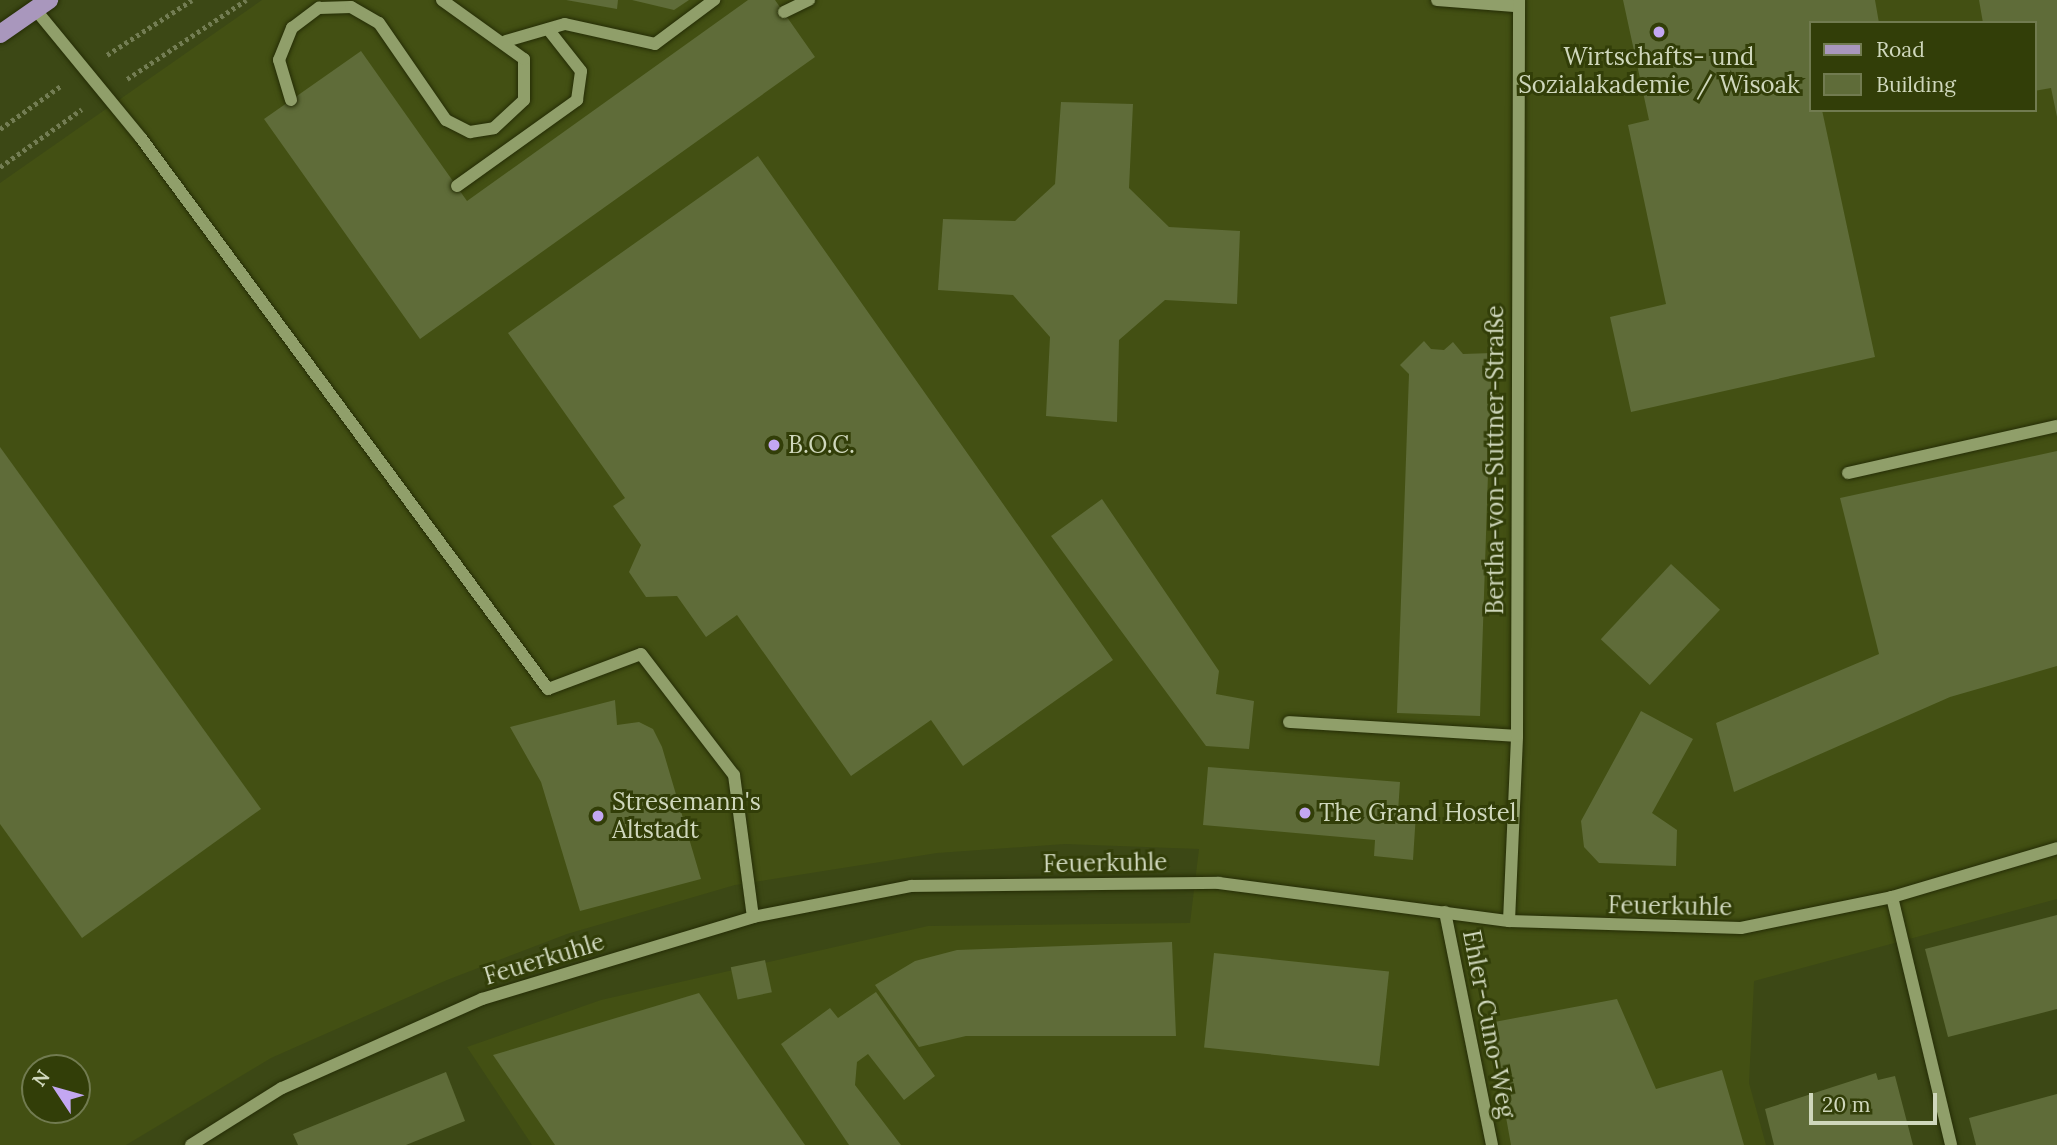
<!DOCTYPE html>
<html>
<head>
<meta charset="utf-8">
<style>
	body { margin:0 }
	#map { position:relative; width:2057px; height:1145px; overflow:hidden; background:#3c4815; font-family:Lora,serif }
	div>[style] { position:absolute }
	.built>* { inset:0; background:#435013 }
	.building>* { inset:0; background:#5f6c39; transform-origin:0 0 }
	.path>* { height:4.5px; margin-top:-2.25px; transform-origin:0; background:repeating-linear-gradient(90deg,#737d53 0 3.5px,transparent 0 7px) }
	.roads { filter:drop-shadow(0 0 2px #252d06) drop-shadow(0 0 2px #252d06) }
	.minor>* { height:12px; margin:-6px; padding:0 6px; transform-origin:6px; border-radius:6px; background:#909f6a }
	.major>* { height:18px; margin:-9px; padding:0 9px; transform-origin:9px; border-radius:9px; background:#a997bd }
	.dots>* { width:19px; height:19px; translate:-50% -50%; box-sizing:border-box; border:4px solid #323e08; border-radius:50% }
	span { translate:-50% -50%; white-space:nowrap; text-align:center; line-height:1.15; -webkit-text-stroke:6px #323e08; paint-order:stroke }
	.poi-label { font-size:24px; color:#cfd7bc }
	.left { translate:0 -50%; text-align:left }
	.street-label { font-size:24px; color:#cfd7bc }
	.legend { position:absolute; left:1809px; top:21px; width:228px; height:91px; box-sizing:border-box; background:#323e08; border:2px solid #717b50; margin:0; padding:9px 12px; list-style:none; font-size:21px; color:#cfd7bc }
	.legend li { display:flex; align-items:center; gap:14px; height:35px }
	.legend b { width:35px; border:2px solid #717b50 }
	.north { position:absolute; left:21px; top:1054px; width:70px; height:70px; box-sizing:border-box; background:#323e08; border:2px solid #717b50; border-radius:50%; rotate:306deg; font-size:19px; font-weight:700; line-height:28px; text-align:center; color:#cfd7bc }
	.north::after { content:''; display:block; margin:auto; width:24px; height:32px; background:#c3a7f2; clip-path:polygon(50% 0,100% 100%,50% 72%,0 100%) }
	.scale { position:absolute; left:1809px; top:1093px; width:128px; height:32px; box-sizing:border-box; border:4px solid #cfd7bc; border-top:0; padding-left:9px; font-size:21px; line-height:24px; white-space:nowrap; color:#cfd7bc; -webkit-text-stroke:5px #323e08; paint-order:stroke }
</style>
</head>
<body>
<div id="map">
	<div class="built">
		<i style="clip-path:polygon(evenodd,262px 0,2057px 0,2057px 899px,1754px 981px,1749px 1083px,1766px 1145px,532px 1145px,467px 1047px,601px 1000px,928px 926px,1190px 923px,1199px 849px,1065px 844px,937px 853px,735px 885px,567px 934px,447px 980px,271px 1058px,126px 1145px,0 1145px,0 183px,262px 0,1810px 23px,2034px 23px,2034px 110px,1810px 110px,1810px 23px,262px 0,35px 1068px,77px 1068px,77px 1110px,35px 1110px,35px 1068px)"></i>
	</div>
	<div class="building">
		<i style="clip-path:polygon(566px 0,618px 0,617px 9px)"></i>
		<i style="clip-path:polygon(632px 0,689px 0,674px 10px)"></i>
		<i style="clip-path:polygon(748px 0,775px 0,815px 57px,420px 339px,264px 119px,361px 51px,467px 201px)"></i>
		<i style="clip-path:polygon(1623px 0,1875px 0,1879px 23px,1810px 23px,1810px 110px,1822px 110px,1875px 357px,1631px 412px,1610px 317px,1666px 304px,1628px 125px,1649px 120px)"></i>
		<i style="clip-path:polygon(1979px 0,2057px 0,2057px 117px,2051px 88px,2034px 91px,2034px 23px,1983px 23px)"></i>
		<i style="clip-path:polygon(1061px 102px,1133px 104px,1129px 188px,1169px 227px,1240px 231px,1237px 304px,1165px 300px,1119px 340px,1117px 422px,1046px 416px,1050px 337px,1013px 295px,938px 290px,943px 219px,1015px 221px,1055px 184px)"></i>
		<i style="clip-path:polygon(758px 156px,1113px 660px,963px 766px,931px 720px,851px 776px,737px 615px,706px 637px,677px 596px,646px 597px,629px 572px,641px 545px,613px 506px,625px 498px,508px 333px)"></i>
		<i style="clip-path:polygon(1424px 341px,1431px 349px,1444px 350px,1453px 342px,1463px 354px,1492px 353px,1480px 716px,1397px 713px,1409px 374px,1400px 365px)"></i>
		<i style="clip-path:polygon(0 447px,261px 809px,82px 938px,0 824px)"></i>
		<i style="clip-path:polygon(2057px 451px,2057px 666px,1950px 697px,1734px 792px,1716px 723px,1879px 654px,1840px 498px)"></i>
		<i style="clip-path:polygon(1102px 499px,1219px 671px,1216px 694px,1254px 701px,1249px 749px,1206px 746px,1051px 536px)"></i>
		<i style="left:1671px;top:564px;width:67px;height:103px;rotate:43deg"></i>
		<i style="clip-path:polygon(615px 700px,617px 725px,639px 722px,653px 729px,662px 747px,701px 879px,580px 911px,541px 782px,510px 727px)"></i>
		<i style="clip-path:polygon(1641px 711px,1693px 739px,1652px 813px,1677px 830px,1676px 866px,1599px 863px,1584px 847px,1581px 821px)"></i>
		<i style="clip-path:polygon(1208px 767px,1400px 782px,1398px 812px,1416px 813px,1413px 860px,1374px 856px,1375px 840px,1203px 825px)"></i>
		<i style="clip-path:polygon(2057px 915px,2057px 1009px,1948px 1037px,1925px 949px)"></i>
		<i style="clip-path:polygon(1172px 942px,1176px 1036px,966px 1036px,919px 1047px,875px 985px,915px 961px,957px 950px)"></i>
		<i style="left:1214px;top:953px;width:176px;height:95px;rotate:6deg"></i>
		<i style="left:765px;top:960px;width:33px;height:35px;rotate:78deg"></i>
		<i style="clip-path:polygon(876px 992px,935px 1076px,904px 1100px,868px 1054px,857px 1062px,855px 1085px,901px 1145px,849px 1145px,781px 1044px,830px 1008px,838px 1018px)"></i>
		<i style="clip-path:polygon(699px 993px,805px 1145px,555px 1145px,493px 1055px)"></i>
		<i style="clip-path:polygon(1617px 999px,1656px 1089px,1722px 1070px,1744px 1145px,1511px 1145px,1489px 1023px)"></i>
		<i style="clip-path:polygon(446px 1072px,465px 1121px,406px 1145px,298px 1145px,293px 1134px)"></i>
		<i style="clip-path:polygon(1876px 1073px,1878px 1080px,1895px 1076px,1913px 1145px,1774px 1145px,1765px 1109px)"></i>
		<i style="clip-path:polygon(2057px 1094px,2057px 1145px,1976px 1145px,1969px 1118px)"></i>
	</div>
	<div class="path">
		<i style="left:107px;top:55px;width:101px;rotate:-32.9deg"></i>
		<i style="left:127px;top:79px;width:143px;rotate:-33.6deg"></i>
		<i style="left:0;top:129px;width:76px;rotate:-35.4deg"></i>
		<i style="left:0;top:167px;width:100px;rotate:-35.3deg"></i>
	</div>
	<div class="roads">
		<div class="minor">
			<i style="left:1437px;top:0;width:78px;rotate:4.4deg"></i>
			<i style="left:35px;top:9px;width:167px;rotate:50.6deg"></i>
			<i style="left:141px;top:138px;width:685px;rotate:53.55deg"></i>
			<i style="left:548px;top:689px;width:99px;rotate:-20.6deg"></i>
			<i style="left:641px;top:654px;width:153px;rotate:52.5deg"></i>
			<i style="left:734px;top:775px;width:143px;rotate:82.4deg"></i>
			<i style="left:784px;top:12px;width:28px;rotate:-26deg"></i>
			<i style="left:506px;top:41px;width:61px;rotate:-16.1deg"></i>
			<i style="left:565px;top:24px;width:92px;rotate:12.5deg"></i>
			<i style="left:655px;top:44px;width:74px;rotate:-36.7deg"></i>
			<i style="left:291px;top:100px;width:42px;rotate:-106.7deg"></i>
			<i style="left:279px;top:60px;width:35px;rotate:-68deg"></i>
			<i style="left:292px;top:28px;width:34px;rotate:-37deg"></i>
			<i style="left:319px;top:8px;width:32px;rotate:-2deg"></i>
			<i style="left:351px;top:7px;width:32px;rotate:30deg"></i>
			<i style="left:379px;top:23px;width:118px;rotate:55.4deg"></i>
			<i style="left:446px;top:120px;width:27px;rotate:27deg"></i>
			<i style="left:470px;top:132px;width:24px;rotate:-9deg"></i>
			<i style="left:494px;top:128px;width:41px;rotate:-43deg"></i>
			<i style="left:524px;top:100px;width:41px;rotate:-90deg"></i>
			<i style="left:524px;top:59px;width:101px;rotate:-144.3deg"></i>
			<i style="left:457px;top:186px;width:148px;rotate:-35.6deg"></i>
			<i style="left:577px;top:100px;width:29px;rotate:-82deg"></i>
			<i style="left:581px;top:71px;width:53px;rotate:-128.2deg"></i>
			<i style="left:1848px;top:473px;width:214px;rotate:-12.7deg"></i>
			<i style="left:1289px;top:722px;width:228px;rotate:3.5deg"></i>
			<i style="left:1892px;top:897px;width:255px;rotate:76.6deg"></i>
			<i style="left:1445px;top:912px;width:238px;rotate:78.6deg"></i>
			<i style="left:1509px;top:921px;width:185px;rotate:-87.5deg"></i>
			<i style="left:1517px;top:736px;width:736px;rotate:-89.84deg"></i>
			<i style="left:191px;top:1145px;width:107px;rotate:-32.1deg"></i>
			<i style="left:282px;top:1088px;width:219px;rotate:-24deg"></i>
			<i style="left:482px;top:999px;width:283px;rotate:-16.8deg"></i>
			<i style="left:753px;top:917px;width:161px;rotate:-11.1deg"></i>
			<i style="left:911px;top:886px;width:308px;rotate:-0.6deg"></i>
			<i style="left:1219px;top:883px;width:292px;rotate:7.5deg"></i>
			<i style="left:1509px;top:921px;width:232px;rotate:1.7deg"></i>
			<i style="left:1741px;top:928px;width:154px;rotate:-11.6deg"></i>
			<i style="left:1892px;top:897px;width:172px;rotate:-16.5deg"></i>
		</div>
		<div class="major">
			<i style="left:0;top:34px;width:60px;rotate:-34.8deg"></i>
		</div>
	</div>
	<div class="dots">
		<i style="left:1659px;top:32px;background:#c3a7f2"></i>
		<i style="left:774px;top:445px;background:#c3a7f2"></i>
		<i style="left:1305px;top:813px;background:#c3a7f2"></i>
		<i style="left:598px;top:816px;background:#c3a7f2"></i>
	</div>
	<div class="poi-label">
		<span style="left:1659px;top:71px">Wirtschafts- und<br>Sozialakademie / Wisoak</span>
		<span class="left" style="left:788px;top:445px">B.O.C.</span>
		<span class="left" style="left:612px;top:816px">Stresemann's<br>Altstadt</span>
		<span class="left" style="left:1319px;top:813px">The Grand Hostel</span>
	</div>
	<div class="street-label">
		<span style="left:1495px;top:460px;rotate:-90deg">Bertha-von-Suttner-Straße</span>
		<span style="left:1105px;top:863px;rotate:-1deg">Feuerkuhle</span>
		<span style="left:1670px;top:906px;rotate:1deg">Feuerkuhle</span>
		<span style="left:544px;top:959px;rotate:-17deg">Feuerkuhle</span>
		<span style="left:1489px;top:1024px;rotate:79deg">Ehler-Cuno-Weg</span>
	</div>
	<ul class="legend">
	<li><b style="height:9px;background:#a997bd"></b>Road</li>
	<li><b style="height:19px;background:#5f6c39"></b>Building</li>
	</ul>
	<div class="north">N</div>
	<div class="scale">20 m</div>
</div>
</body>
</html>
